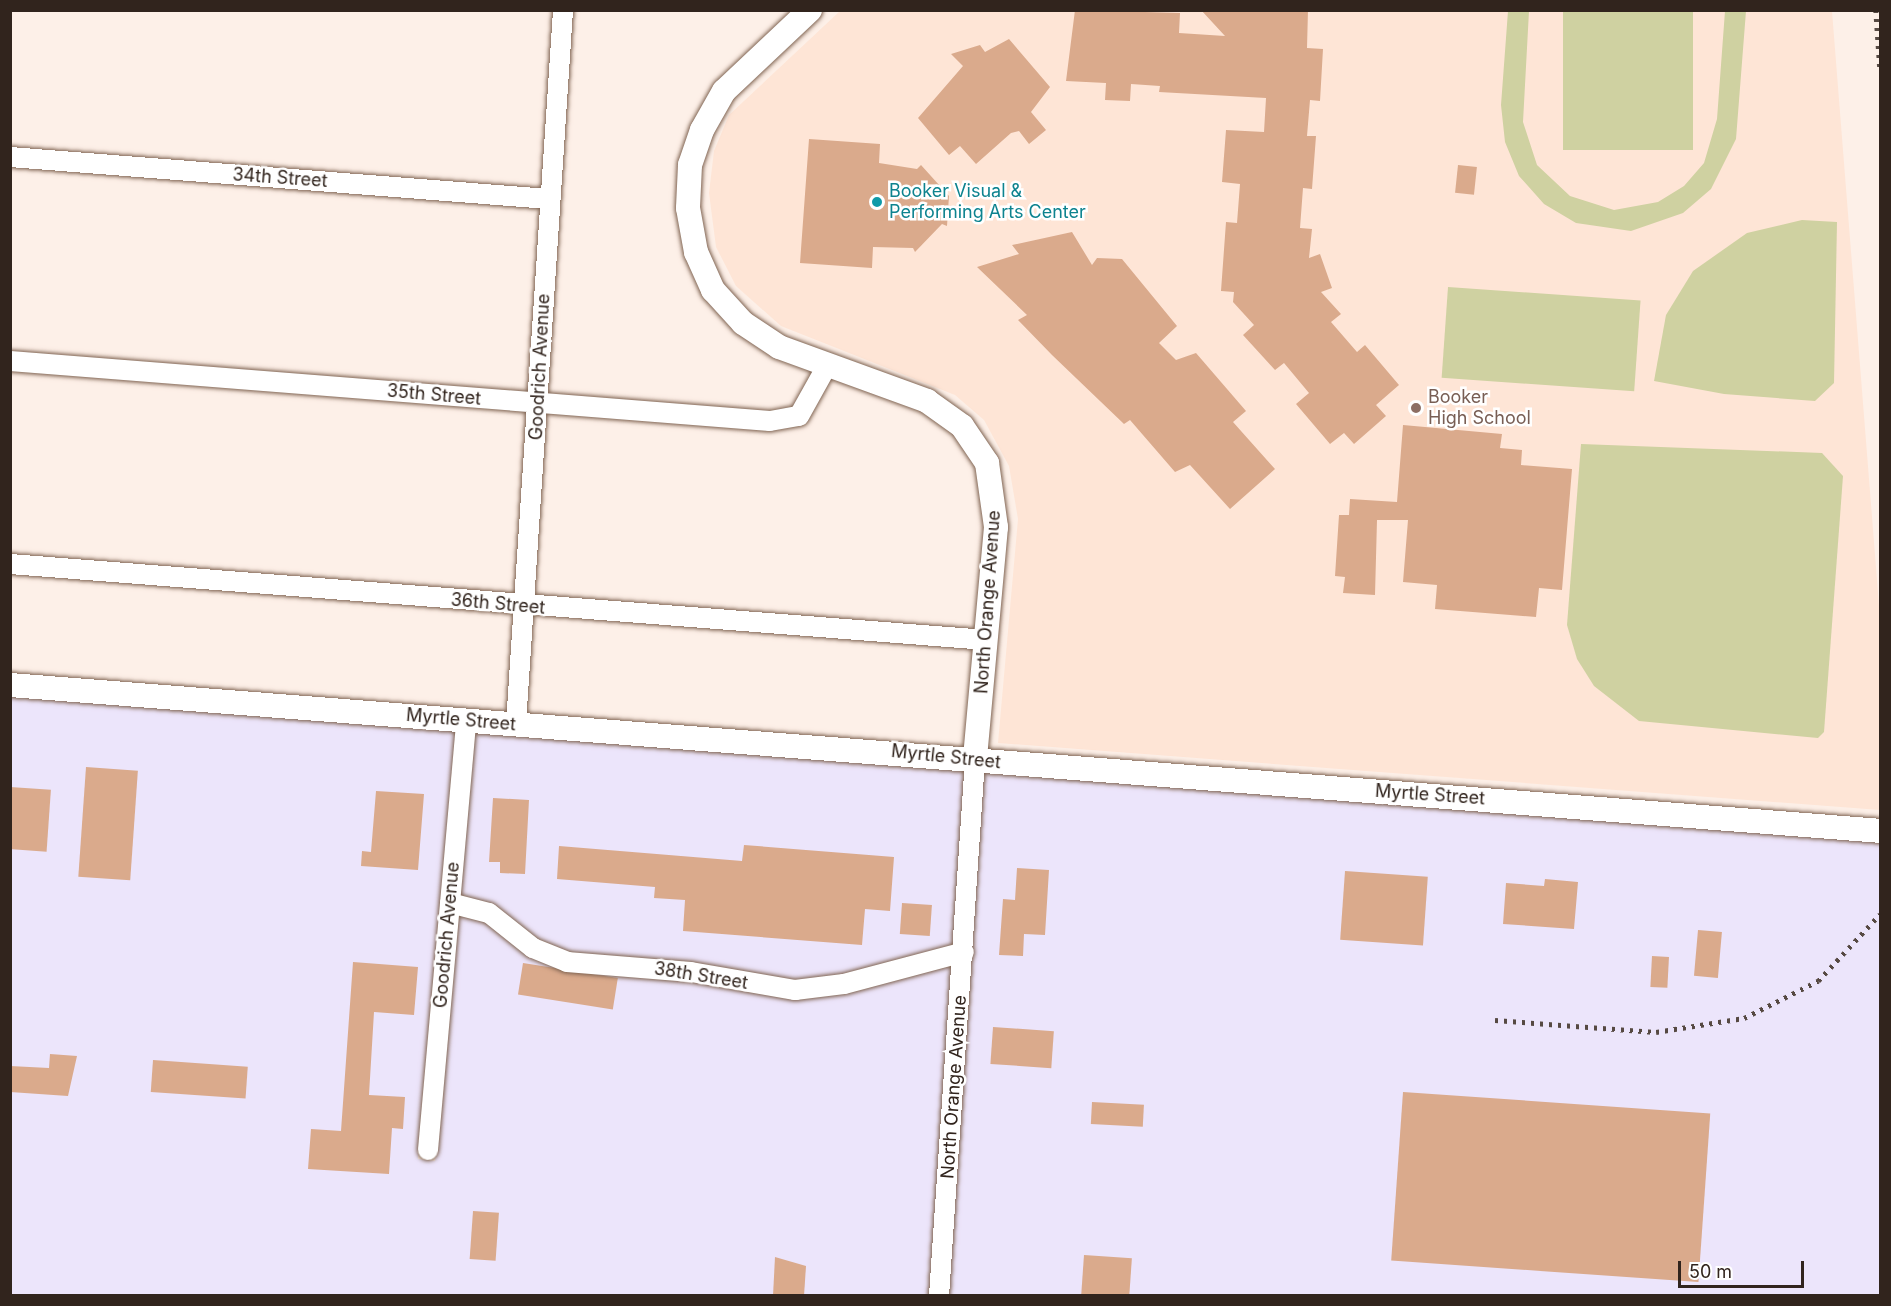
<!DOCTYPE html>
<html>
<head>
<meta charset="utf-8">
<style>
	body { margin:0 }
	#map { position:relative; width:1891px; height:1306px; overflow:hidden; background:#fdf0e8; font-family:Inter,sans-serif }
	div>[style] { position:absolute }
	.built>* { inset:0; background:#fee5d6 }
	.industrial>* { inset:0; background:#ece5fb }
	.green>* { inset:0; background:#cfd1a1; transform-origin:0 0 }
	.building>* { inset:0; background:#daaa8c; transform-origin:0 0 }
	.roads { filter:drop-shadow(0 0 2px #806452) drop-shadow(0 0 2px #806452) }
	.minor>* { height:20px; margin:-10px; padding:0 10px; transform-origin:10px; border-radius:10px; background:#fff }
	.tertiary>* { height:24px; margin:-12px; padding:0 12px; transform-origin:12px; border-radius:12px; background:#fff }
	.rail>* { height:4.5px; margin-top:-2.25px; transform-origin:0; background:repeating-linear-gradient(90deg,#564942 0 3px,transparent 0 9px) }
	.dots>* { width:16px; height:16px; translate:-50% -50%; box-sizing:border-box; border:3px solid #fff; border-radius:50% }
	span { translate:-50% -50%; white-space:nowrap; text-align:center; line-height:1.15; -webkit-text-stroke:5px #fff; paint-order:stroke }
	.street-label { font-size:18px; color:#31241d }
	.culture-label { font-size:18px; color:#0d838f }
	.left { translate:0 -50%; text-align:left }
	.education-label { font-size:18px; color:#785e54 }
	.frame { position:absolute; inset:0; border:12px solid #31241d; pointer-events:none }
	.scale { position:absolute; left:1678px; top:1261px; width:126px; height:27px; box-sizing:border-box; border:3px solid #31241d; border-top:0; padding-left:8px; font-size:18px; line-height:21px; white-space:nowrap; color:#31241d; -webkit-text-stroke:4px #fff; paint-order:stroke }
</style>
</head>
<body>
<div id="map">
	<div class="built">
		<i style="clip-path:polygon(840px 11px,1832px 11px,1880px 618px,1880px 810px,998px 743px,1018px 519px,1009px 466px,984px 420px,955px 395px,781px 326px,736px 286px,716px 247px,709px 193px,714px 151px,729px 115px)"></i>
	</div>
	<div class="industrial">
		<i style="clip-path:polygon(10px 695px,456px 729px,418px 1159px,435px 1161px,474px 730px,966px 768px,930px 1295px,11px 1295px)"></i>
		<i style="clip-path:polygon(983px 770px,1880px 841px,1880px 1295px,948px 1296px)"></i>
	</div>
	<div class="green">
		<i style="clip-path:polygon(1508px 11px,1529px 11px,1523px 122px,1537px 165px,1570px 196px,1614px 210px,1658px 202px,1684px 186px,1704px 163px,1717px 119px,1725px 11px,1746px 11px,1736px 139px,1711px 189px,1683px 213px,1631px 231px,1576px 223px,1544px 204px,1519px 176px,1505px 142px,1501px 105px)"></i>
		<i style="left:1563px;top:11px;width:130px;height:139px"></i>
		<i style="clip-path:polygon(1802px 220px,1837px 222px,1834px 383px,1815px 401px,1724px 394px,1654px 381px,1666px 315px,1693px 271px,1747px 233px)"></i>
		<i style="left:1448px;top:287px;width:193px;height:91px;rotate:4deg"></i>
		<i style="clip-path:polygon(1581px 444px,1822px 453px,1843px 476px,1824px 732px,1818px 738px,1639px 721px,1594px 686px,1577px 659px,1567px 625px)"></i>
	</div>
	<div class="building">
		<i style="clip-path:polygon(1075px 10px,1180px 13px,1179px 33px,1225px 36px,1201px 10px,1308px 10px,1307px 48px,1323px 49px,1320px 101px,1310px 100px,1307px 136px,1316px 136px,1312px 189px,1303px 188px,1300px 228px,1312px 229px,1309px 258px,1320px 254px,1332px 288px,1321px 292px,1341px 314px,1331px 322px,1357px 352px,1365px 345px,1399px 385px,1376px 405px,1386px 416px,1354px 444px,1344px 433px,1330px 444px,1296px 404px,1309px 393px,1284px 363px,1275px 370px,1243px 335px,1254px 325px,1233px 302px,1234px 292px,1221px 291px,1226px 222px,1237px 223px,1240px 184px,1222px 182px,1226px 130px,1264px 132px,1266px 98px,1159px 92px,1160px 86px,1131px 84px,1130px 101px,1105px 100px,1106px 83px,1066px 81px)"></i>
		<i style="clip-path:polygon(1009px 39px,1050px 87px,1031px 112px,1046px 130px,1029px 144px,1019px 131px,1011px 133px,976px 164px,960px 146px,949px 155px,918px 118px,963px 66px,951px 54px,980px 45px,985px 52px)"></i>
		<i style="clip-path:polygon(809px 139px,880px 144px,879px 163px,917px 169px,921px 165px,949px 196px,947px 226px,942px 224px,915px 252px,913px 248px,873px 247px,872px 268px,800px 263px)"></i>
		<i style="left:1458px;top:165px;width:19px;height:28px;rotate:6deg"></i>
		<i style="clip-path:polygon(1072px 232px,1092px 265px,1097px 258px,1122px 259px,1177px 326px,1159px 343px,1176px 360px,1196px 353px,1246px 411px,1233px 422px,1275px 469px,1230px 509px,1190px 465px,1175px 472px,1130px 420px,1124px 424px,1052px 355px,1018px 320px,1027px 315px,977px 267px,1019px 254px,1012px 245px)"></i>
		<i style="clip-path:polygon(1403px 425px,1502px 434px,1500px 448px,1522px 450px,1521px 465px,1572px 469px,1562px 590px,1539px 588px,1536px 617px,1435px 609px,1437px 585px,1403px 582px,1408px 520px,1377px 520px,1375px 595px,1343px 593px,1345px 577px,1335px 576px,1339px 515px,1349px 515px,1350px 499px,1397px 502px)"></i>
		<i style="left:86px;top:767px;width:52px;height:110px;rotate:4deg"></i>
		<i style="left:10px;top:787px;width:41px;height:62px;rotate:4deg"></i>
		<i style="clip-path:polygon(376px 791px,424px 794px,418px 870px,361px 866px,362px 851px,371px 852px)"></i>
		<i style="clip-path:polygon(493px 798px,529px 800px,525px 874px,500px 873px,500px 862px,489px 862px)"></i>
		<i style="clip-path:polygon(744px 845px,894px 857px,890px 911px,865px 909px,862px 945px,683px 931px,685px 900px,654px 898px,655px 887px,557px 879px,559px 846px,742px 861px)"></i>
		<i style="clip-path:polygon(1017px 868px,1049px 870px,1045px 935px,1024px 934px,1023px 956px,999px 955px,1003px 899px,1015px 900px)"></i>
		<i style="left:1345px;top:871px;width:83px;height:69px;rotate:4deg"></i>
		<i style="clip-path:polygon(1545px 879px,1578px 882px,1574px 929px,1503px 924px,1506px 883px,1544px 886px)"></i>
		<i style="left:902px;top:903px;width:30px;height:31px;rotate:4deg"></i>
		<i style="left:1698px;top:930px;width:24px;height:46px;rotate:5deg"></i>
		<i style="left:1652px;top:956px;width:17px;height:31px;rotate:3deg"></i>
		<i style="clip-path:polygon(353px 962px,418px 967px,414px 1015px,374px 1012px,369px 1095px,405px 1097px,403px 1129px,392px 1128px,389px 1174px,308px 1169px,311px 1129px,341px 1131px)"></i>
		<i style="left:523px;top:963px;width:96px;height:32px;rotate:9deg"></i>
		<i style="left:993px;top:1027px;width:61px;height:37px;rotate:4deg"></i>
		<i style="clip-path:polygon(50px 1054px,77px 1056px,68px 1096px,10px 1092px,10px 1066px,49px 1068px)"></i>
		<i style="left:153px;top:1060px;width:95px;height:32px;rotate:4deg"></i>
		<i style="left:1403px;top:1092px;width:308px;height:169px;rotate:4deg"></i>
		<i style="left:1092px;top:1102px;width:52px;height:22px;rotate:3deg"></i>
		<i style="left:473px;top:1211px;width:26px;height:48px;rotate:4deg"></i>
		<i style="left:1084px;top:1255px;width:48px;height:41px;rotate:4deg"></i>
		<i style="clip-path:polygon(775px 1257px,806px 1266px,804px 1296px,773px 1296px)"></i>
	</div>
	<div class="roads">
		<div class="minor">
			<i style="left:10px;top:157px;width:541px;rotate:4.46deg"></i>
			<i style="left:10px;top:361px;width:762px;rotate:4.51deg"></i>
			<i style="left:770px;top:421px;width:29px;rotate:-10deg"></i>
			<i style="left:799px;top:416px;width:57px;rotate:-60.8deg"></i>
			<i style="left:10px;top:564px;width:979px;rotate:4.45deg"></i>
			<i style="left:516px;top:724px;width:716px;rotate:-86.23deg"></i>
			<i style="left:450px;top:903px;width:40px;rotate:14.4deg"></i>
			<i style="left:489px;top:913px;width:56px;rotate:38.5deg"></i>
			<i style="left:533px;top:948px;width:37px;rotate:22deg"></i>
			<i style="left:567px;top:962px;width:124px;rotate:4.6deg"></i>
			<i style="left:691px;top:972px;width:106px;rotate:9.8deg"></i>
			<i style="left:795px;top:990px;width:49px;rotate:-7deg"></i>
			<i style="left:844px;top:984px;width:124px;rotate:-14.9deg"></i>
			<i style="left:428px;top:1150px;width:432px;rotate:-84.9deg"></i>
			<i style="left:939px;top:1296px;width:538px;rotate:-86.16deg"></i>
		</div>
		<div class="tertiary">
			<i style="left:810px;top:10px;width:118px;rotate:136.7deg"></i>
			<i style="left:724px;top:91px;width:45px;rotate:119.4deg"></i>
			<i style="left:702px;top:130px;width:37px;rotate:109deg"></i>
			<i style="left:690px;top:165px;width:43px;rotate:92.7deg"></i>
			<i style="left:688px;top:208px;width:45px;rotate:79.7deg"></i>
			<i style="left:696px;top:252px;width:42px;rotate:65.9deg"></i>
			<i style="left:713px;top:290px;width:45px;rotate:47.7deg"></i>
			<i style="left:743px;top:323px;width:43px;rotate:33.7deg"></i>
			<i style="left:779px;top:347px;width:158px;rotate:20deg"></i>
			<i style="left:927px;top:401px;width:43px;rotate:35.5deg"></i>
			<i style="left:962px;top:426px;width:45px;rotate:56deg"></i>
			<i style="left:987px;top:463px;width:65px;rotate:82deg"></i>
			<i style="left:996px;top:527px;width:233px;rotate:95.2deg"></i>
			<i style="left:10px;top:685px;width:1876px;rotate:4.46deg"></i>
		</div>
	</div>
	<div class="rail">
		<i style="left:1876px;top:10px;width:59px;rotate:86.1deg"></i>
		<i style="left:1495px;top:1020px;width:161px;rotate:4.3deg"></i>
		<i style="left:1656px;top:1032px;width:89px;rotate:-9deg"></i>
		<i style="left:1744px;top:1018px;width:83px;rotate:-26.6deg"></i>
		<i style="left:1818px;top:981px;width:91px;rotate:-47.2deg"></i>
	</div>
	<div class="dots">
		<i style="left:877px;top:202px;background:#0f9aa8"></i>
		<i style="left:1416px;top:408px;background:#8d6e63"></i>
	</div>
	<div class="street-label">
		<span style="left:280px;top:178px;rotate:4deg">34th Street</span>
		<span style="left:540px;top:367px;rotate:-87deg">Goodrich Avenue</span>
		<span style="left:434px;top:395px;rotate:5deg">35th Street</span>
		<span style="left:988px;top:602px;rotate:-86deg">North Orange Avenue</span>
		<span style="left:498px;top:604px;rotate:5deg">36th Street</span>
		<span style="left:461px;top:720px;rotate:5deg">Myrtle Street</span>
		<span style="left:946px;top:757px;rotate:6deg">Myrtle Street</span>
		<span style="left:1430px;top:795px;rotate:4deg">Myrtle Street</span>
		<span style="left:447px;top:935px;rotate:-85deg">Goodrich Avenue</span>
		<span style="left:701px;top:976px;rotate:9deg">38th Street</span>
		<span style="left:954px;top:1087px;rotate:-86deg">North Orange Avenue</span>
	</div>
	<div class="culture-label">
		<span class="left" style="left:889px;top:202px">Booker Visual &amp;<br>Performing Arts Center</span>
	</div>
	<div class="education-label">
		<span class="left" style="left:1428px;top:408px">Booker<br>High School</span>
	</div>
	<div class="frame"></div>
	<div class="scale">50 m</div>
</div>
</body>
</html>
